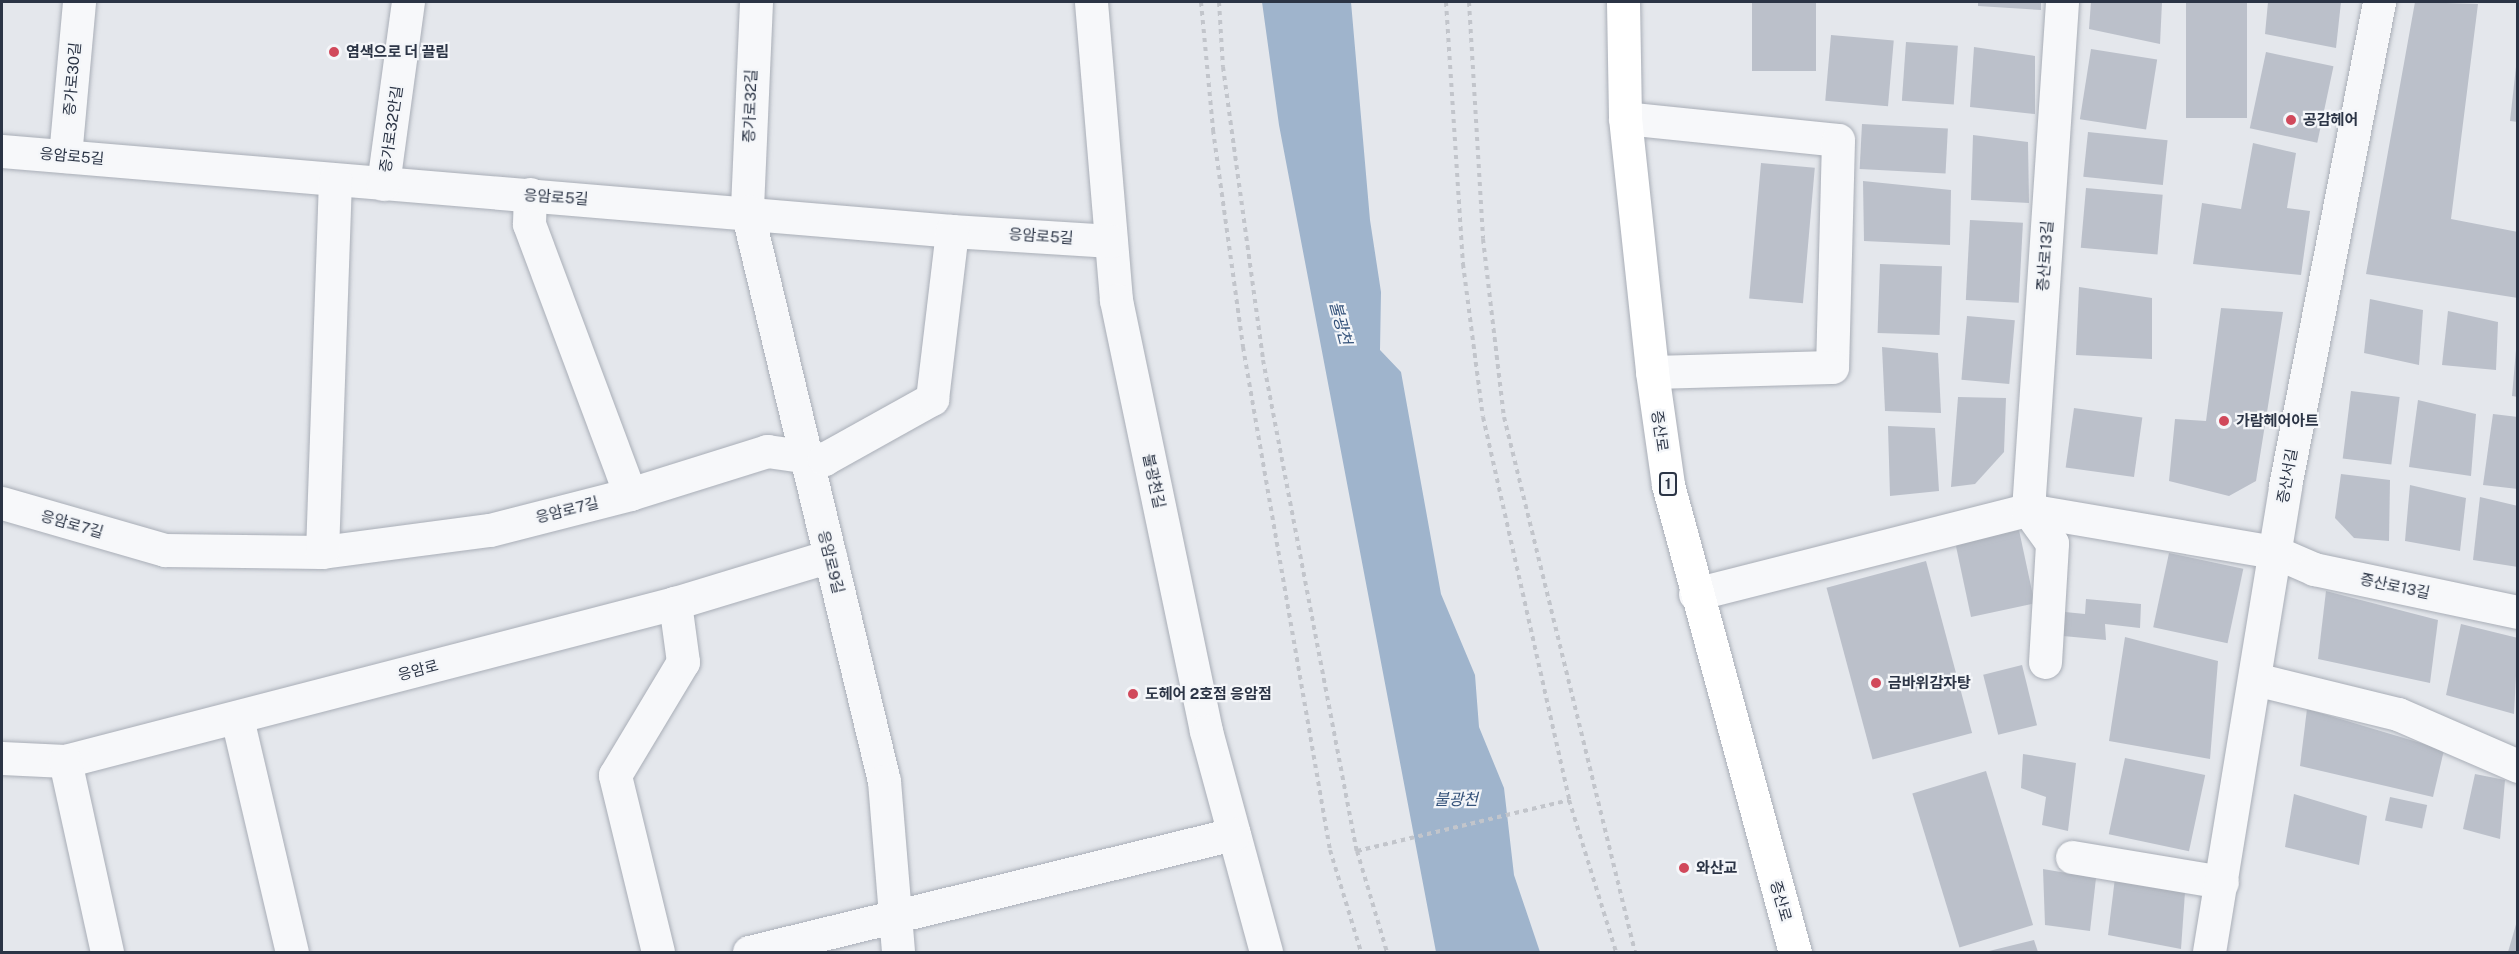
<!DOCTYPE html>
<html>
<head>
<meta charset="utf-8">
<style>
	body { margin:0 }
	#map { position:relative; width:2519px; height:954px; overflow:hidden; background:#e4e7ec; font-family:"Public Sans","Noto Sans KR",sans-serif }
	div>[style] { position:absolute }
	.water>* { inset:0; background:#9fb4cc }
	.building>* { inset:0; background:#bbc0ca; transform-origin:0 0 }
	.path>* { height:4px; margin-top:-2px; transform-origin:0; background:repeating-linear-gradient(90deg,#c2c5cb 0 4.5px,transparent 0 9px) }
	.roads { filter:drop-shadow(0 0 2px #a9aeb7) drop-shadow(0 0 2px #a9aeb7) }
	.minor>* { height:33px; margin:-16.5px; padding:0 16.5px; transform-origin:16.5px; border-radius:16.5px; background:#f7f8fa }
	.major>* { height:33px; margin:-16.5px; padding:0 16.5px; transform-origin:16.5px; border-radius:16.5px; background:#fff }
	.dots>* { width:16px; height:16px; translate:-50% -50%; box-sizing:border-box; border:3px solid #f4f6f9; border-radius:50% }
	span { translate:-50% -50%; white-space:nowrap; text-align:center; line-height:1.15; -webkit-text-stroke:4.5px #f4f6f9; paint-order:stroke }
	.shield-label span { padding:2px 4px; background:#f4f6f9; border:2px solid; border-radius:4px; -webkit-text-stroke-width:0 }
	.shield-label { font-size:14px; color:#2b3445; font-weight:700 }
	.poi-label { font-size:15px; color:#2b3445; font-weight:700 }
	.left { translate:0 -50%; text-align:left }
	.street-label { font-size:15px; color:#2b3445 }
	.water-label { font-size:16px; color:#34527a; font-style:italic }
	.frame { position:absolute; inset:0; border:3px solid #2b3445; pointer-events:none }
</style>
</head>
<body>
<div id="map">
	<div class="water">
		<i style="clip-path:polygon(1262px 2px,1351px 2px,1370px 220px,1381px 292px,1380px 350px,1401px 372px,1441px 594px,1475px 675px,1479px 727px,1504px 788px,1514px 875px,1540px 952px,1436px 952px,1279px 125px)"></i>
	</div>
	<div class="building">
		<i style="left:1752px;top:2px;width:64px;height:69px"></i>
		<i style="clip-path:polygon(1978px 2px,2041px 2px,2041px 10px,1978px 6px)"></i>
		<i style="clip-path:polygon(2091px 2px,2162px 2px,2160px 44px,2089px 29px)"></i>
		<i style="left:2186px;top:2px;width:61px;height:116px"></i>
		<i style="clip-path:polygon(2268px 2px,2341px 2px,2336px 48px,2265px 34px)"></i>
		<i style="clip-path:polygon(2415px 2px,2478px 4px,2451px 219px,2518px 232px,2518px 298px,2366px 274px)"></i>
		<i style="left:1831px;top:35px;width:63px;height:66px;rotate:5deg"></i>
		<i style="left:1906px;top:42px;width:52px;height:59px;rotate:4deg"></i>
		<i style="clip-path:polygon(1974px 47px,2035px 56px,2035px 114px,1970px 107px)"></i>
		<i style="left:2091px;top:49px;width:67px;height:71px;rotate:9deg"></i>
		<i style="left:2266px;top:52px;width:69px;height:78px;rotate:12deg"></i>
		<i style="clip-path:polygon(2516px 67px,2518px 67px,2518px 122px,2510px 121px)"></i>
		<i style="left:1862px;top:124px;width:86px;height:45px;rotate:3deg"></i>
		<i style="left:2088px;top:132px;width:80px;height:45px;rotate:6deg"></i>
		<i style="clip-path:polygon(1973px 135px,2028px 142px,2029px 203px,1971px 200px)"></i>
		<i style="clip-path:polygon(2253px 143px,2296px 153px,2287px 208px,2310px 211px,2301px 275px,2193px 264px,2202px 203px,2241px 209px)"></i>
		<i style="left:1761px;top:163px;width:54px;height:136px;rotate:5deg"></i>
		<i style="clip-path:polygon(1863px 181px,1951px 190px,1950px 245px,1864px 241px)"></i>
		<i style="left:2086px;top:188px;width:77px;height:60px;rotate:5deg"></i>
		<i style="left:1970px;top:220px;width:53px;height:80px;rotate:3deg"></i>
		<i style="left:1880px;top:264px;width:62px;height:69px;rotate:2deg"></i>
		<i style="clip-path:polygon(2079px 287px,2152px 298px,2152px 359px,2076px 355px)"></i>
		<i style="clip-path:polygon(2370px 299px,2423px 310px,2419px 365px,2364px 353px)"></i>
		<i style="clip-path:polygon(2221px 308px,2283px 312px,2256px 481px,2229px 496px,2169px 481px,2175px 419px,2206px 421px)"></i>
		<i style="clip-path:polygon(2448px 311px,2498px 322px,2496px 370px,2442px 365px)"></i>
		<i style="left:1967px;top:316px;width:48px;height:64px;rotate:5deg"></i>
		<i style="clip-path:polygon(1882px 347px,1938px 353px,1941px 413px,1885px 411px)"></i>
		<i style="clip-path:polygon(2516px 350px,2518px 350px,2518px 397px,2512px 396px)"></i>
		<i style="left:2351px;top:391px;width:49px;height:68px;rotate:7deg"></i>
		<i style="clip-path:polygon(1958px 397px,2006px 398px,2004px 452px,1975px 484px,1951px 487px)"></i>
		<i style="clip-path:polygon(2418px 400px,2476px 414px,2471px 476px,2409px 467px)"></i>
		<i style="left:2074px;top:408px;width:69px;height:60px;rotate:8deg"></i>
		<i style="clip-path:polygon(2493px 414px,2518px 417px,2518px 489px,2483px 485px)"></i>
		<i style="clip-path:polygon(1888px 426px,1935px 428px,1939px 491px,1890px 496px)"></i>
		<i style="clip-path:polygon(2341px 474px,2390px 480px,2389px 541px,2354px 538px,2335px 518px)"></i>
		<i style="clip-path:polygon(2410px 485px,2466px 498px,2460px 551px,2405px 541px)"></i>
		<i style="clip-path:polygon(2480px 497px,2518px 506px,2518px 567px,2473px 560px)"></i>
		<i style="left:2019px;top:530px;width:75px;height:65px;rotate:78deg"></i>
		<i style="left:2169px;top:553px;width:76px;height:76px;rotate:12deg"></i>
		<i style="left:1926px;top:561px;width:178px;height:103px;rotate:75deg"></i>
		<i style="clip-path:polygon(2326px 591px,2438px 620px,2430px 683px,2318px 659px)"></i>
		<i style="clip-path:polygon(2086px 599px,2141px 604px,2140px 628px,2105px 624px,2106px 640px,2063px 636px,2065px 612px,2085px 614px)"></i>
		<i style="clip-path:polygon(2461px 624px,2518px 638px,2514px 714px,2446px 695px)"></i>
		<i style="clip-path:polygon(2125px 637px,2218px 661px,2210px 759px,2109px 741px)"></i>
		<i style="left:2022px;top:665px;width:62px;height:40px;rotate:76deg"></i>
		<i style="clip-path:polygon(2307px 709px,2444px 750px,2433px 797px,2300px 766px)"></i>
		<i style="clip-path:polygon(2023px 754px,2076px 763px,2068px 831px,2042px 825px,2046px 797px,2021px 788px)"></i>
		<i style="left:2125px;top:758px;width:82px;height:78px;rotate:12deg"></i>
		<i style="left:1986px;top:771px;width:161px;height:77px;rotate:73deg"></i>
		<i style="clip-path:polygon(2475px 774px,2505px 780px,2500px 839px,2463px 829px)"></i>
		<i style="clip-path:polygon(2294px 794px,2367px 816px,2359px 865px,2285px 847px)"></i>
		<i style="left:2390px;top:797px;width:38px;height:24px;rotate:12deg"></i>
		<i style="clip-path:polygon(2043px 869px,2096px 878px,2090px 931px,2045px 925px)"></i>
		<i style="clip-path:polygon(2115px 878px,2185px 892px,2181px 949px,2108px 935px)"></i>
		<i style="clip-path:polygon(2517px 921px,2518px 952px,2508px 952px)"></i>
		<i style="clip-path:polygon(2034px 940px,2038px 952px,1985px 952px)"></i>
	</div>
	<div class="path">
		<i style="left:1201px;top:2px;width:129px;rotate:84.6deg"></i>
		<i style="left:1213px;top:130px;width:219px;rotate:82.1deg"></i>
		<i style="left:1243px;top:347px;width:510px;rotate:80.19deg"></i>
		<i style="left:1330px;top:850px;width:107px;rotate:73.1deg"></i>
		<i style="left:1219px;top:2px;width:65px;rotate:86.5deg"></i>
		<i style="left:1223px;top:67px;width:296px;rotate:82.2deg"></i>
		<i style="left:1263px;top:360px;width:500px;rotate:79.2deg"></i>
		<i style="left:1357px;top:851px;width:105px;rotate:73.5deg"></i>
		<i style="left:1446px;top:2px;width:263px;rotate:86.3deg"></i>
		<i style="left:1463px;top:264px;width:154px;rotate:82.6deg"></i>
		<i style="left:1483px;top:417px;width:393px;rotate:77.3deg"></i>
		<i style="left:1569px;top:800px;width:159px;rotate:72.8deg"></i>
		<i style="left:1469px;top:2px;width:237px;rotate:86.6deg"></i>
		<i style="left:1483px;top:239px;width:179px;rotate:83.3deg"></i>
		<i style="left:1504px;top:417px;width:551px;rotate:76.24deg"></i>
		<i style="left:1357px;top:851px;width:218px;rotate:-13.5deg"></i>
	</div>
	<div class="roads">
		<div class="minor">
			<i style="left:756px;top:2px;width:209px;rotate:92.5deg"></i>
			<i style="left:747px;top:211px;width:586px;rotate:76.49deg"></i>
			<i style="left:884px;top:781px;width:172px;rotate:85.3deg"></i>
			<i style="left:1091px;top:2px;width:299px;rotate:85.2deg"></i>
			<i style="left:1116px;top:300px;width:440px;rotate:78.2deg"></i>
			<i style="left:1206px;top:731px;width:229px;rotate:74.8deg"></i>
			<i style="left:1625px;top:118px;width:214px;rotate:5.9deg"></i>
			<i style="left:1838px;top:140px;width:227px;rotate:91.5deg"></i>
			<i style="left:1832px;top:367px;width:180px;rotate:178.4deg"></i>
			<i style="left:2px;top:151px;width:953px;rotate:4.81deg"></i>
			<i style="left:952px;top:231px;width:159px;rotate:3.6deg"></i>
			<i style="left:65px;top:156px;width:155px;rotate:-84.8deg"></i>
			<i style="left:383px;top:184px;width:184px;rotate:-82.2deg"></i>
			<i style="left:530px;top:194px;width:30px;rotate:92deg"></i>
			<i style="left:529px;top:224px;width:288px;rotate:69.5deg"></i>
			<i style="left:2px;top:503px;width:170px;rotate:16.1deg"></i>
			<i style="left:165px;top:550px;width:157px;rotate:0.7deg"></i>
			<i style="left:322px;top:552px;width:169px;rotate:-7.5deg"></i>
			<i style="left:490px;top:530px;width:145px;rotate:-14.4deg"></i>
			<i style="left:630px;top:494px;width:144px;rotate:-17.4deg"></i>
			<i style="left:767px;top:451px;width:58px;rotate:8deg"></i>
			<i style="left:824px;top:459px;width:124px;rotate:-29.1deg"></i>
			<i style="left:932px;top:399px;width:169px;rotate:-83.2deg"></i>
			<i style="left:322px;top:552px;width:372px;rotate:-88deg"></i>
			<i style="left:1695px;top:594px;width:343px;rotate:-14.2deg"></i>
			<i style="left:2028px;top:510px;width:251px;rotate:9.7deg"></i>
			<i style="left:2275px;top:552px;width:43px;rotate:23.6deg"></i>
			<i style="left:2314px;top:569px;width:208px;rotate:11.9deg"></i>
			<i style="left:2045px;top:662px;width:119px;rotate:-86.6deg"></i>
			<i style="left:2052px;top:543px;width:41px;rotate:-126deg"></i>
			<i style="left:2028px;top:510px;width:509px;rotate:-86.17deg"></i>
			<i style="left:2255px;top:679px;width:147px;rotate:13.8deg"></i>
			<i style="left:2398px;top:714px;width:131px;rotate:23.4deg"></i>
			<i style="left:237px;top:718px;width:240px;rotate:76.8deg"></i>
			<i style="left:2px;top:758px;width:63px;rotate:2.7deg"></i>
			<i style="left:65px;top:761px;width:630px;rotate:-14.52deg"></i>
			<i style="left:675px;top:603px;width:162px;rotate:-16.9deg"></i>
			<i style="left:65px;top:761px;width:196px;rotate:77.6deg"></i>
			<i style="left:2072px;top:857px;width:152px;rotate:9.5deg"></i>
			<i style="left:658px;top:952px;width:182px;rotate:-103.7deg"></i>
			<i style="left:615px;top:775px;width:132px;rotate:-59deg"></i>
			<i style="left:683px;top:662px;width:60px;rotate:-97.7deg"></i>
			<i style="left:749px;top:952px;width:499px;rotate:-13.7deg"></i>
			<i style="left:2209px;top:952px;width:472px;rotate:-80.7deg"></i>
			<i style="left:2285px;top:486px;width:493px;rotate:-79deg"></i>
		</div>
		<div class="major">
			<i style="left:1623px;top:2px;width:116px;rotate:89deg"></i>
			<i style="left:1625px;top:118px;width:255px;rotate:83.9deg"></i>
			<i style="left:1652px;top:372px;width:114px;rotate:81.9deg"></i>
			<i style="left:1668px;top:485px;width:484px;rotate:74.8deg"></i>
		</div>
	</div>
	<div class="dots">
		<i style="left:334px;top:52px;background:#d1495b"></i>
		<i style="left:2291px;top:120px;background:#d1495b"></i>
		<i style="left:2224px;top:421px;background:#d1495b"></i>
		<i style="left:1876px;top:683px;background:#d1495b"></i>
		<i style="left:1133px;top:694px;background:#d1495b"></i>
		<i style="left:1684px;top:868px;background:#d1495b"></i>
	</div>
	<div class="shield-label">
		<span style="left:1668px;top:484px">1</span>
	</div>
	<div class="poi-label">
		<span class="left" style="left:346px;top:52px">염색으로 더 끌림</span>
		<span class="left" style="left:2303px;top:120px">공감헤어</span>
		<span class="left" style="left:2236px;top:421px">가람헤어아트</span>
		<span class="left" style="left:1888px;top:683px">금바위감자탕</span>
		<span class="left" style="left:1145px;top:694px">도헤어 2호점 응암점</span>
		<span class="left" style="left:1696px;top:868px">와산교</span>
	</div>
	<div class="street-label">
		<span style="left:72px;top:79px;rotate:-85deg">증가로30길</span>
		<span style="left:750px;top:106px;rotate:-88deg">증가로32길</span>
		<span style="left:391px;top:129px;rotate:-82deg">증가로32안길</span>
		<span style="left:72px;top:156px;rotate:5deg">응암로5길</span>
		<span style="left:556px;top:197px;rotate:4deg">응암로5길</span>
		<span style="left:1041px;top:236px;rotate:4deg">응암로5길</span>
		<span style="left:2045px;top:256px;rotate:-86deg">증산로13길</span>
		<span style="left:1660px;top:431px;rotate:82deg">증산로</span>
		<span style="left:2287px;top:476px;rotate:-80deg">증산서길</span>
		<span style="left:1154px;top:481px;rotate:78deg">불광천길</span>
		<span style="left:567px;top:510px;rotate:-14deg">응암로7길</span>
		<span style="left:72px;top:524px;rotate:16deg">응암로7길</span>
		<span style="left:831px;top:562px;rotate:76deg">응암로9길</span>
		<span style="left:2395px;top:586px;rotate:12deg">증산로13길</span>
		<span style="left:418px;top:670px;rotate:-15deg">응암로</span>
		<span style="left:1781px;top:901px;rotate:74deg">증산로</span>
	</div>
	<div class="water-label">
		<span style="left:1340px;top:323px;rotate:75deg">불광천</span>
		<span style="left:1456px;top:800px">불광천</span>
	</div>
	<div class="frame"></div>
</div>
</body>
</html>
